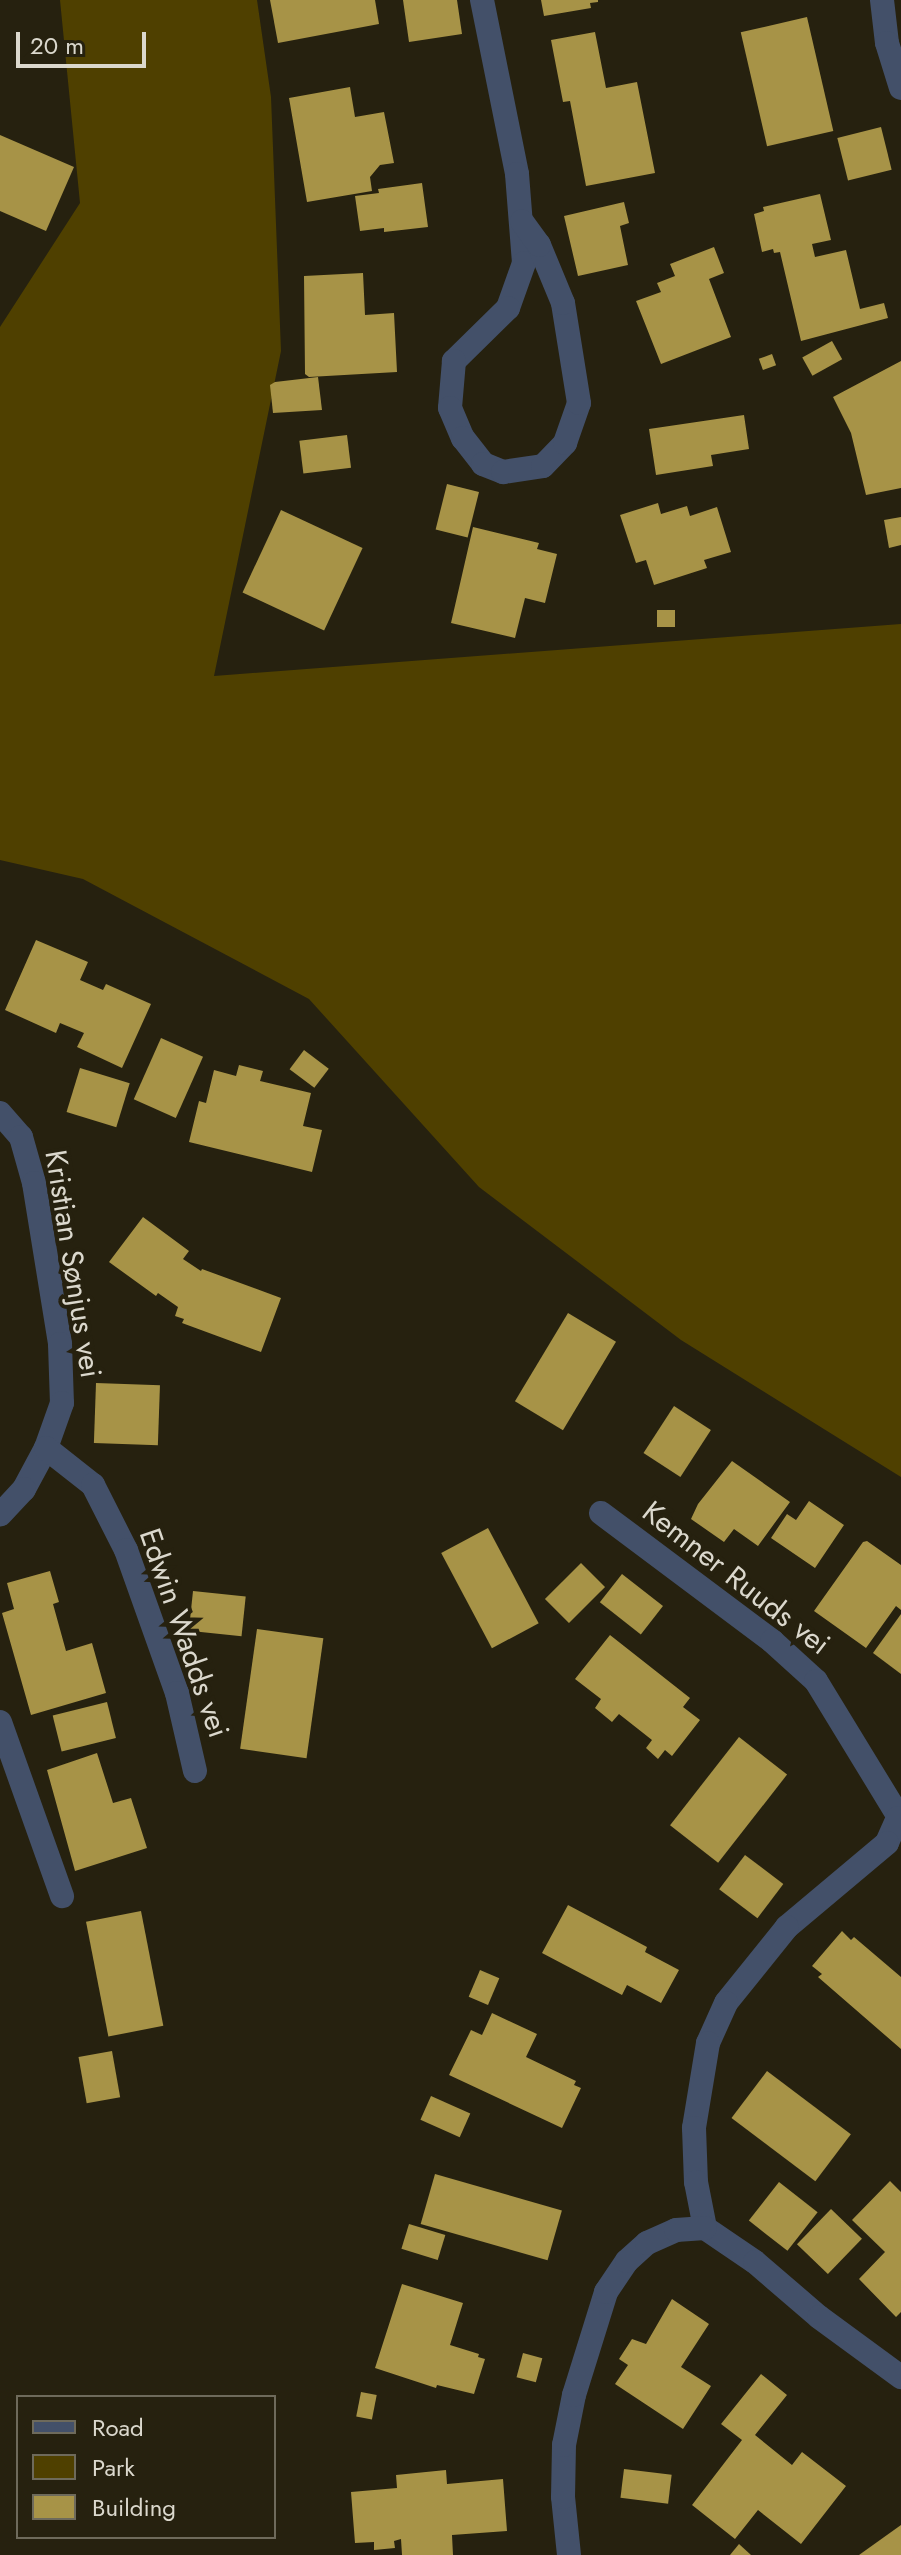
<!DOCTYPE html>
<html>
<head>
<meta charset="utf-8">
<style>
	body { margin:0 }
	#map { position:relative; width:901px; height:2555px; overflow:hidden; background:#26210f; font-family:Jost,sans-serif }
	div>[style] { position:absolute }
	.green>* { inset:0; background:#4f4000 }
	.building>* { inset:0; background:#a79347; transform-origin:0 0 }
	.minor>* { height:24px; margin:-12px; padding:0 12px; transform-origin:12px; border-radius:12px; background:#435069 }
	span { translate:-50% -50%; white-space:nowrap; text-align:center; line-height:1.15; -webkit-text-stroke:8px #26210f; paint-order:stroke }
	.street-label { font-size:30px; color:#dbd8cd }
	.legend { position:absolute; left:16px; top:2395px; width:260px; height:144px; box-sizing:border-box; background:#26210f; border:2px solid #6e6a5b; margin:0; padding:10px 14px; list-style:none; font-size:24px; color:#dbd8cd }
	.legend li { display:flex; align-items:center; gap:16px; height:40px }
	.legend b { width:40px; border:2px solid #6e6a5b }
	.scale { position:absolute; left:16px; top:32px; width:130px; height:36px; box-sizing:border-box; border:4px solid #dbd8cd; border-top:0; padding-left:10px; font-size:24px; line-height:28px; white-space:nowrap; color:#dbd8cd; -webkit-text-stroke:6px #26210f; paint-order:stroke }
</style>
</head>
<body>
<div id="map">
	<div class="green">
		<i style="clip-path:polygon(60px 0,257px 0,271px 97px,281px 351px,214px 676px,901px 624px,901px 1477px,681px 1340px,479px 1187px,309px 999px,83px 879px,0 860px,0 327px,80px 203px)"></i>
	</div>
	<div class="building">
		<i style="clip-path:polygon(270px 0,375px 0,379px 24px,278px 43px)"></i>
		<i style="clip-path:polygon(403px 0,457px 0,462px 34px,409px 42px)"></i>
		<i style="clip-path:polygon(541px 0,598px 0,598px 2px,590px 3px,591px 8px,544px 16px)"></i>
		<i style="left:807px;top:17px;width:117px;height:68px;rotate:77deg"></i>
		<i style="clip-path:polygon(595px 32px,606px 88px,637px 82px,655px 173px,586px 186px,570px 101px,563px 102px,551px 40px)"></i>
		<i style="clip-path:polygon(350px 87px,355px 117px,384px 112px,394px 163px,380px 165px,370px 177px,372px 191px,307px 202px,289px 98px)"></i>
		<i style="left:881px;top:127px;width:44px;height:45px;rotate:76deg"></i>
		<i style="clip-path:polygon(0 135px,74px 167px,46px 231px,0 211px)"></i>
		<i style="clip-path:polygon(422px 183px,428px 227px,384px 232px,384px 228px,360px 231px,355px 196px,379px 193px,378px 189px)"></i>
		<i style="clip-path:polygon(820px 194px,831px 240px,812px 244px,815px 257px,846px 250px,860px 309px,884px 303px,888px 318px,801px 341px,780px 252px,774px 253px,773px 249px,762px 252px,754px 214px,764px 211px,763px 207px)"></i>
		<i style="clip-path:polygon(624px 202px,629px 223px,620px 226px,628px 265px,578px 276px,564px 216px)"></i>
		<i style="clip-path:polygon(714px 247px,724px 273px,709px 279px,731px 337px,661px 364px,636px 301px,661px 292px,657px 283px,675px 276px,670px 264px)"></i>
		<i style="clip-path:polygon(363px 273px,365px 315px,394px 313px,397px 372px,309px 377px,305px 374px,304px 276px)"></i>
		<i style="left:832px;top:341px;width:21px;height:34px;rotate:61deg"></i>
		<i style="left:772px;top:354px;width:12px;height:14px;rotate:70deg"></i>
		<i style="clip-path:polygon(901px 361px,901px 488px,866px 495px,851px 433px,833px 397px)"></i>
		<i style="clip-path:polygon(318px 377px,322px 410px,273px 413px,270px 385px,275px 382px)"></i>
		<i style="clip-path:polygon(744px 415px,749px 449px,711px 455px,713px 466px,656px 475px,649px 429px)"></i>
		<i style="left:347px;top:435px;width:33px;height:48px;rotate:83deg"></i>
		<i style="left:447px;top:484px;width:33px;height:47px;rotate:14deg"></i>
		<i style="clip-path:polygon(658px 503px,661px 514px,687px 506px,690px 516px,717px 507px,731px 552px,704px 560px,707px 568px,654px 585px,646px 560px,636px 563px,620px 515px)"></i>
		<i style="left:281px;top:510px;width:90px;height:91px;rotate:25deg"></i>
		<i style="clip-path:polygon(901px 517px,901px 545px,889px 548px,884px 520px)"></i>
		<i style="clip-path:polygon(473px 527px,539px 543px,537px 549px,557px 554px,545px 603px,525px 598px,515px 638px,451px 623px)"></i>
		<i style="left:657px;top:610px;width:18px;height:17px"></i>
		<i style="clip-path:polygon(36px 940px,88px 962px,80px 980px,103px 990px,106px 984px,151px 1004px,122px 1068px,77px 1047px,84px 1033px,60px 1023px,56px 1033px,5px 1010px)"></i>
		<i style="left:161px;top:1038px;width:46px;height:67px;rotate:24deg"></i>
		<i style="left:304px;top:1050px;width:31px;height:24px;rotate:37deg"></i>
		<i style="clip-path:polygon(239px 1065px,263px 1071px,260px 1081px,311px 1093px,303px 1126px,322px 1130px,312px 1172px,189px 1142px,199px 1101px,206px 1103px,214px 1070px,236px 1076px)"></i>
		<i style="left:80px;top:1068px;width:52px;height:46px;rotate:17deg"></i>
		<i style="clip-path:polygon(143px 1217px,189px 1251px,183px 1259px,201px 1271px,202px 1269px,281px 1298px,261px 1352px,182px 1323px,184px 1319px,175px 1316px,178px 1307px,158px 1293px,156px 1296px,109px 1262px)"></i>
		<i style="left:568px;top:1313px;width:56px;height:103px;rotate:31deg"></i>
		<i style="left:96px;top:1383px;width:64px;height:60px;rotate:2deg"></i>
		<i style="left:674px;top:1406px;width:44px;height:56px;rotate:33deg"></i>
		<i style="clip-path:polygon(732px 1461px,790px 1502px,758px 1546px,734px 1529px,724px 1542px,691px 1519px,698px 1504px)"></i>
		<i style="clip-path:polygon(809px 1501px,844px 1525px,815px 1568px,771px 1538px,787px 1514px,796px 1520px)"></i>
		<i style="left:488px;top:1528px;width:108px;height:53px;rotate:62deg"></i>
		<i style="clip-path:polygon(867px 1541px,901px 1565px,901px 1610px,896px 1606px,866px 1648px,814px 1611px,863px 1542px)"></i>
		<i style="left:581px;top:1563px;width:34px;height:51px;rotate:45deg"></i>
		<i style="clip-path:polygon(50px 1571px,59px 1602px,53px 1604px,66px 1651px,92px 1643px,106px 1693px,31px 1715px,2px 1613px,14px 1609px,7px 1583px)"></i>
		<i style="left:622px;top:1574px;width:52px;height:36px;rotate:38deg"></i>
		<i style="left:193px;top:1591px;width:53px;height:40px;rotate:6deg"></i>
		<i style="clip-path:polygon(901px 1614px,901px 1674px,873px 1653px)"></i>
		<i style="left:257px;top:1629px;width:67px;height:121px;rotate:8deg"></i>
		<i style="clip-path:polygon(610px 1635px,690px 1698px,683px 1707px,700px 1720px,672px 1756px,665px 1750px,658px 1759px,646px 1748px,652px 1740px,619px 1714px,612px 1722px,595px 1708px,601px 1699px,575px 1679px)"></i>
		<i style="left:107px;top:1702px;width:37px;height:56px;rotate:76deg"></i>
		<i style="left:739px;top:1737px;width:61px;height:112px;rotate:38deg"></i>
		<i style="clip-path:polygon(97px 1753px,113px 1803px,131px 1798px,147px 1848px,75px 1871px,47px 1770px)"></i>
		<i style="left:745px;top:1855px;width:48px;height:43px;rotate:37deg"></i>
		<i style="clip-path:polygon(568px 1905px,647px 1947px,645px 1952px,679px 1970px,661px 2003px,627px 1985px,622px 1995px,542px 1953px)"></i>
		<i style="left:141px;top:1911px;width:117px;height:56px;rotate:79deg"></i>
		<i style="clip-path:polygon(842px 1931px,851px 1940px,854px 1937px,901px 1977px,901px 2049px,818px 1977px,822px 1974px,812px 1966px)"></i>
		<i style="left:480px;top:1970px;width:21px;height:29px;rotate:23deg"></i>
		<i style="clip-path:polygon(492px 2013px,537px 2034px,526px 2057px,576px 2081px,574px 2085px,581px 2088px,562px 2128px,449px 2075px,471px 2030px,482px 2035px)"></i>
		<i style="left:112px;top:2051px;width:47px;height:34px;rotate:80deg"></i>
		<i style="left:767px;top:2071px;width:105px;height:59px;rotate:37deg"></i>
		<i style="left:431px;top:2096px;width:43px;height:26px;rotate:24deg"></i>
		<i style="left:435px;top:2174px;width:132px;height:52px;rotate:16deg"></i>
		<i style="clip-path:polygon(890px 2181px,901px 2192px,901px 2312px,896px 2317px,859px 2279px,885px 2252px,852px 2220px)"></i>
		<i style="left:779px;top:2182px;width:49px;height:49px;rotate:38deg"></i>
		<i style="left:831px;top:2209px;width:43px;height:49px;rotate:44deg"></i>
		<i style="left:409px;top:2224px;width:38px;height:26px;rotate:17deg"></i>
		<i style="clip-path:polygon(402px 2284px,463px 2303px,450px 2345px,479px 2354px,478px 2357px,485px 2359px,474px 2394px,437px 2385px,436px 2388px,375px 2368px)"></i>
		<i style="clip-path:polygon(672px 2299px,709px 2324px,681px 2367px,711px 2386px,683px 2429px,615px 2384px,628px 2365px,619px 2359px,632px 2339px,646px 2344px)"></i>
		<i style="left:523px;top:2353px;width:20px;height:25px;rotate:15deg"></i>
		<i style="clip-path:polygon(761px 2374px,787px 2395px,755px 2435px,792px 2465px,802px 2452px,846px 2486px,801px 2544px,758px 2510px,735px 2539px,692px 2505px,742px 2440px,721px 2424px)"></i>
		<i style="left:361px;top:2392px;width:16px;height:25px;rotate:11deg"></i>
		<i style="left:624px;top:2469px;width:48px;height:29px;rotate:7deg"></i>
		<i style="clip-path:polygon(446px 2470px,447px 2484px,503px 2479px,507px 2531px,452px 2535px,453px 2555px,402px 2555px,401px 2539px,394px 2541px,395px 2548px,374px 2550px,374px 2542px,355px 2543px,351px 2492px,397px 2488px,396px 2475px)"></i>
		<i style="clip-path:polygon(901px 2525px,901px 2555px,859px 2555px)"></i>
		<i style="clip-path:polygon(739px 2544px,751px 2555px,730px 2555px)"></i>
	</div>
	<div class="minor">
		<i style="left:482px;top:0;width:177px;rotate:78.6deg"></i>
		<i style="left:517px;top:174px;width:89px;rotate:85.5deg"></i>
		<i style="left:524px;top:263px;width:48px;rotate:109.6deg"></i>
		<i style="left:508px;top:308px;width:76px;rotate:135.5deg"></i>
		<i style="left:454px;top:361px;width:47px;rotate:94.9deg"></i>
		<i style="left:450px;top:408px;width:33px;rotate:67deg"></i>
		<i style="left:463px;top:438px;width:33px;rotate:52deg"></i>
		<i style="left:483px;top:464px;width:22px;rotate:22deg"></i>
		<i style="left:503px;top:472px;width:40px;rotate:-8.5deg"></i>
		<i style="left:543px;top:466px;width:32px;rotate:-46deg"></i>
		<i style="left:565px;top:443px;width:42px;rotate:-70.7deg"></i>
		<i style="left:579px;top:403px;width:101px;rotate:-99.1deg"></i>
		<i style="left:563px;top:303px;width:63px;rotate:-112.5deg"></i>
		<i style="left:539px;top:245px;width:29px;rotate:-126deg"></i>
		<i style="left:882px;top:0;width:43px;rotate:83.4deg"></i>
		<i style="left:887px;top:43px;width:47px;rotate:72.7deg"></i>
		<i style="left:0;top:1113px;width:32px;rotate:49deg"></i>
		<i style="left:21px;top:1137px;width:48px;rotate:74.2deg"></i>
		<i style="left:34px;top:1183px;width:163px;rotate:80.8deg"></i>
		<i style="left:60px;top:1344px;width:59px;rotate:88.1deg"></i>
		<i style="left:62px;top:1403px;width:48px;rotate:109.6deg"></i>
		<i style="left:46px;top:1448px;width:47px;rotate:118.2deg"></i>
		<i style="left:24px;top:1489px;width:35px;rotate:133deg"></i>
		<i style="left:46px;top:1448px;width:60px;rotate:38.2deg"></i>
		<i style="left:93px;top:1485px;width:73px;rotate:63.1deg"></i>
		<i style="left:126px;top:1550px;width:152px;rotate:70.4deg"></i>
		<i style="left:177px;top:1693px;width:80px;rotate:77deg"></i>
		<i style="left:601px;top:1513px;width:214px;rotate:36.8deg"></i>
		<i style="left:772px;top:1641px;width:59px;rotate:42.3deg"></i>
		<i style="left:816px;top:1681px;width:163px;rotate:58.6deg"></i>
		<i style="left:0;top:1722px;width:185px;rotate:70.4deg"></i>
		<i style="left:898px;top:1818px;width:27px;rotate:114deg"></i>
		<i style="left:887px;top:1843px;width:131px;rotate:140deg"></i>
		<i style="left:787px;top:1927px;width:97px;rotate:128.8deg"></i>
		<i style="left:726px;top:2003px;width:44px;rotate:114.2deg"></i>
		<i style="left:708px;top:2043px;width:86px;rotate:99.4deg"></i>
		<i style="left:694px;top:2128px;width:54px;rotate:87.9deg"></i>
		<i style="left:696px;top:2182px;width:47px;rotate:78.9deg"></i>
		<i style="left:705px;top:2228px;width:60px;rotate:34.2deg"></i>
		<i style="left:755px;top:2262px;width:84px;rotate:40.7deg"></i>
		<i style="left:819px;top:2317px;width:102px;rotate:36.2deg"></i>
		<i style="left:569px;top:2555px;width:58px;rotate:-95.9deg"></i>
		<i style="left:563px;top:2497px;width:52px;rotate:-88.9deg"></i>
		<i style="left:564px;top:2445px;width:51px;rotate:-78.7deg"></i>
		<i style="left:574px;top:2395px;width:108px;rotate:-72.7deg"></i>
		<i style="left:606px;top:2292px;width:37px;rotate:-56deg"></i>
		<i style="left:627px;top:2261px;width:27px;rotate:-42deg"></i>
		<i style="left:647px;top:2243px;width:32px;rotate:-24deg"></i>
		<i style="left:676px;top:2230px;width:29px;rotate:-4deg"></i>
	</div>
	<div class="street-label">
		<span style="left:73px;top:1264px;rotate:81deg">Kristian Sønjus vei</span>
		<span style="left:736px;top:1578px;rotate:38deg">Kemner Ruuds vei</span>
		<span style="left:184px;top:1633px;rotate:71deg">Edwin Wadds vei</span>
	</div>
	<ul class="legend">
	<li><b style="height:10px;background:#435069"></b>Road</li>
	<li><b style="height:22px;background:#4f4000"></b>Park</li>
	<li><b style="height:22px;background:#a79347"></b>Building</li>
	</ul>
	<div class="scale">20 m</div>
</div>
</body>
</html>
